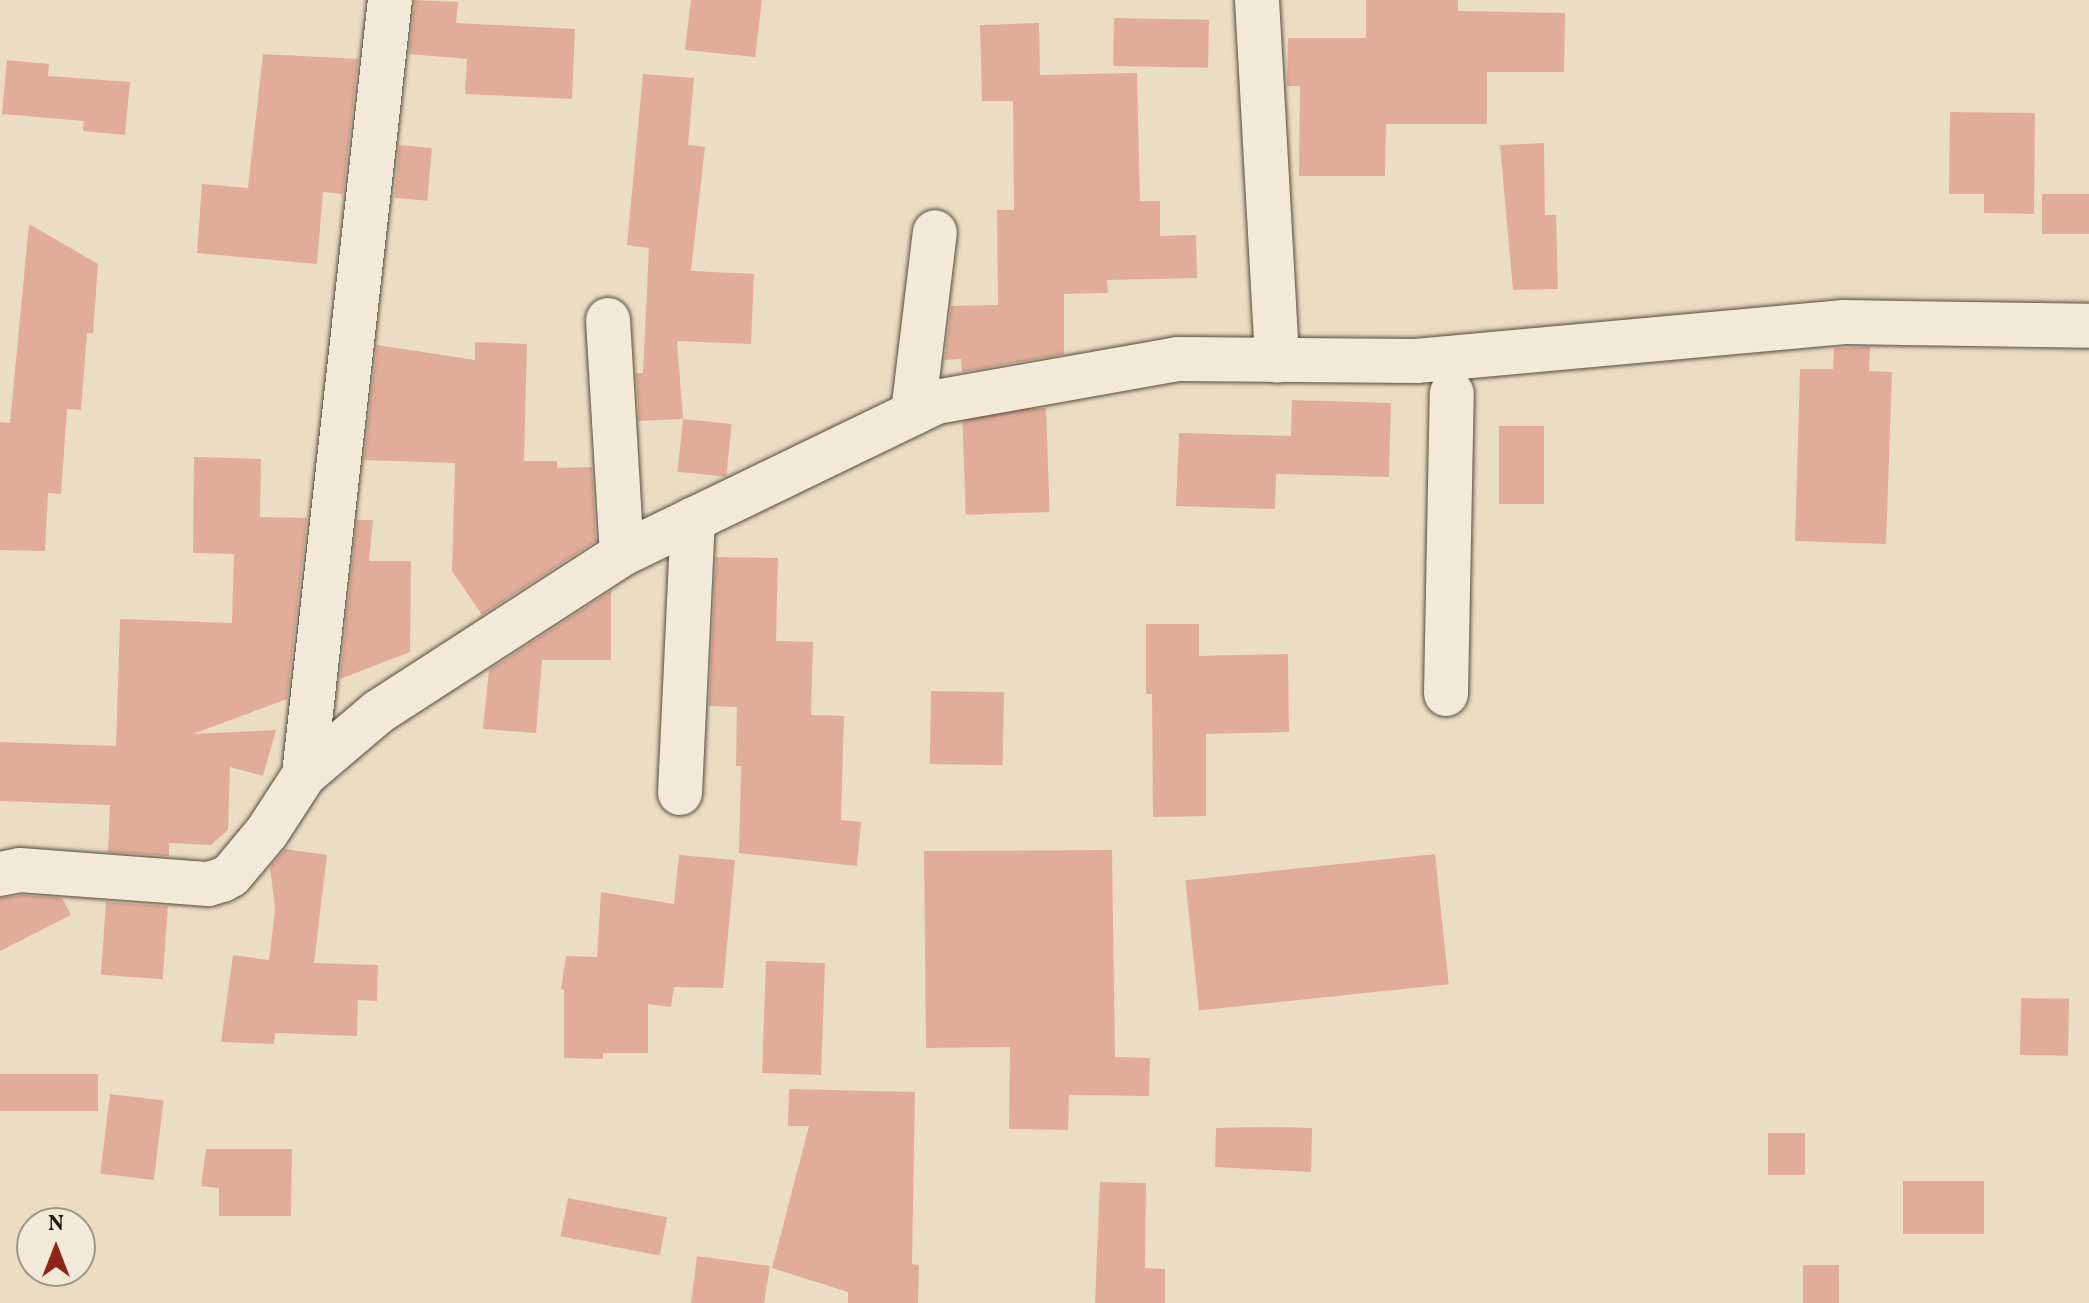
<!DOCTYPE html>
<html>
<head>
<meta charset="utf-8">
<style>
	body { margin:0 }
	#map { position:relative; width:2089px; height:1303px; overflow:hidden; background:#ebddc4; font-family:Vollkorn,serif }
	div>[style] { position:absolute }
	.building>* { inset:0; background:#e2ac9a; transform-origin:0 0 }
	.roads { filter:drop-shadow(0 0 2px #564c3e) drop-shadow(0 0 2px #564c3e) }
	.minor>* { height:44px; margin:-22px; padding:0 22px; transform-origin:22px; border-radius:22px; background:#f2e9d9 }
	span { translate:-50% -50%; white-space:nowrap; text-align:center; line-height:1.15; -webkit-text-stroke:8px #f2e9d9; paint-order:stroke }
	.north { position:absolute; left:16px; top:1207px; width:80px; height:80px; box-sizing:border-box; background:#f2e9d9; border:2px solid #a09789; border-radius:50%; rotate:0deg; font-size:22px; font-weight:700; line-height:32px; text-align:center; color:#241c12 }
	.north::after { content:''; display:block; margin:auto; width:28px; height:36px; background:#8f2418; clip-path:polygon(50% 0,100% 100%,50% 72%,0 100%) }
</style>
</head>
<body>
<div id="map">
	<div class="building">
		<i style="clip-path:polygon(415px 0,458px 2px,456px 23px,575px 29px,572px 99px,465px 94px,467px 59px,409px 54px)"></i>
		<i style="clip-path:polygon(691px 0,762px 0,755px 57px,685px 50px)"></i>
		<i style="clip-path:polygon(1366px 0,1458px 0,1458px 11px,1565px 13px,1564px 72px,1487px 72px,1487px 124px,1386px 124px,1385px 176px,1299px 176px,1300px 86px,1287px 86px,1288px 38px,1366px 38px)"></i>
		<i style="left:1114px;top:18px;width:95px;height:48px;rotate:1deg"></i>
		<i style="clip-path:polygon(1039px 23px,1040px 75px,1137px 73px,1140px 201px,1160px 201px,1160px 236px,1196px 235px,1197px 278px,1107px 280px,1108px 293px,1064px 294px,1064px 354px,962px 372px,961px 359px,945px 360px,951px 306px,998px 305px,997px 210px,1014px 210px,1013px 101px,982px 101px,980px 25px)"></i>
		<i style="clip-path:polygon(263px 54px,358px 59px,343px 194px,323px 192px,317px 264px,197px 253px,202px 184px,248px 188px)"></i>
		<i style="clip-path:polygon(7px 60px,49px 64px,48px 76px,130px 82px,125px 135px,83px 131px,84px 121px,2px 114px)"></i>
		<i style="clip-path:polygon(643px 74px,694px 78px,688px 145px,705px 147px,691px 271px,754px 274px,751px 344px,677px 341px,683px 419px,639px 421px,636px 373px,643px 373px,649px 248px,627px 245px)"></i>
		<i style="clip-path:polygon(1950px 112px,2035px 113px,2034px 214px,1984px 213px,1984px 194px,1949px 194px)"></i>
		<i style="clip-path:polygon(1544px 143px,1545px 215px,1556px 215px,1558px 289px,1513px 290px,1500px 145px)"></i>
		<i style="left:399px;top:145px;width:33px;height:53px;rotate:5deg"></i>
		<i style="left:2042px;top:194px;width:47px;height:40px"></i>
		<i style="clip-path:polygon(29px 224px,98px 264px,93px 333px,87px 333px,81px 410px,67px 409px,61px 494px,48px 493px,45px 551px,0 550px,0 422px,10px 423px)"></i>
		<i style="clip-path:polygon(475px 342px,527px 344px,524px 461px,557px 461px,557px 468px,592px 467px,596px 541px,482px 615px,452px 571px,455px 463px,364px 460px,377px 345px,475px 360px)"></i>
		<i style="clip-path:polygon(1870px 347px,1869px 371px,1892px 372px,1886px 544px,1795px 541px,1800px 369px,1833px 369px,1834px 348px)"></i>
		<i style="clip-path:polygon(1292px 400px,1391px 403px,1389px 477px,1276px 474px,1275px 509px,1176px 506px,1179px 433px,1291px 436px)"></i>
		<i style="left:1046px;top:408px;width:104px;height:84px;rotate:88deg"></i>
		<i style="left:683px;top:419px;width:49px;height:53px;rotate:6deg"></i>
		<i style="left:1544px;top:426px;width:78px;height:45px;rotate:90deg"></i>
		<i style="clip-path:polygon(194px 457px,261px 459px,260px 517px,307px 518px,287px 699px,193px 734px,276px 730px,263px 776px,230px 767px,228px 830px,211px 845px,169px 843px,169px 856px,108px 852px,110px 805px,0 801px,0 742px,116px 746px,120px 619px,232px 623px,234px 554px,193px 553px)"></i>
		<i style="clip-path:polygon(357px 520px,373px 520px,369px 561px,411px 561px,410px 652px,340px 679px)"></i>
		<i style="clip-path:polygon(716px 557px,778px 558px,776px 641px,813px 642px,811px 715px,844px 716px,841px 820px,861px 822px,857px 866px,739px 853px,741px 766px,736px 766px,737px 707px,709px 706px)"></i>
		<i style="clip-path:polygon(611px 591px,611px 660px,542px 660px,536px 733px,483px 729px,489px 670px)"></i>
		<i style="clip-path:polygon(1146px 624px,1199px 624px,1199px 656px,1288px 654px,1289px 732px,1206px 734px,1206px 816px,1153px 817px,1152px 694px,1146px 694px)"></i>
		<i style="left:931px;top:691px;width:73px;height:73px;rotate:1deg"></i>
		<i style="clip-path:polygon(285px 849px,327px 855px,314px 963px,378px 965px,377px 1001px,358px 1000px,357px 1036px,275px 1033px,274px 1044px,221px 1042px,233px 955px,269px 960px,275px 909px,270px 867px)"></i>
		<i style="clip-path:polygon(1112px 850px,1115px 1057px,1150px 1058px,1149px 1096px,1069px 1095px,1068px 1130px,1009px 1129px,1010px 1047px,926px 1048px,924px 851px)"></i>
		<i style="left:1435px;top:854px;width:131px;height:251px;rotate:84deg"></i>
		<i style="clip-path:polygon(679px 855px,735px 860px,723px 988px,674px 987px,671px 1007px,648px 1004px,648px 1053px,603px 1053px,603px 1059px,564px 1058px,564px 990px,561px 989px,566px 956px,597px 957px,601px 892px,674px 904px)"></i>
		<i style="clip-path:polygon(22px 895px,62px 898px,71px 915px,0 951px,0 898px)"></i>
		<i style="left:106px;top:902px;width:62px;height:73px;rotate:4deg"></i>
		<i style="left:766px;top:961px;width:59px;height:112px;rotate:2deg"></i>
		<i style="left:2021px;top:998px;width:48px;height:57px;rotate:1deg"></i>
		<i style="left:0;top:1074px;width:98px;height:37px"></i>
		<i style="clip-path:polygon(789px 1089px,915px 1092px,912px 1264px,919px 1265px,918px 1303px,848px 1303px,848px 1292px,772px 1268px,809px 1126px,788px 1126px)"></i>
		<i style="left:110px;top:1094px;width:54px;height:80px;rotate:7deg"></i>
		<i style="clip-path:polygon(1267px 1127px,1312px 1128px,1311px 1172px,1215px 1167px,1216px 1128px)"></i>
		<i style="left:1768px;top:1133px;width:37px;height:42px"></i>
		<i style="clip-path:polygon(206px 1149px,292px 1149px,291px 1216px,219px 1216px,219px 1188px,201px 1186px)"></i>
		<i style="left:1903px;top:1181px;width:81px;height:53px"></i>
		<i style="clip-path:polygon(1100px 1182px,1146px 1183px,1145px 1268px,1165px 1269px,1165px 1303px,1095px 1303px)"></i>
		<i style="left:568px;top:1198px;width:101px;height:39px;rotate:11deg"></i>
		<i style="clip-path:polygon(697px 1256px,770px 1266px,764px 1303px,691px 1303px)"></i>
		<i style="left:1803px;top:1265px;width:36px;height:38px"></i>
	</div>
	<div class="roads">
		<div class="minor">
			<i style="left:1257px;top:0;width:361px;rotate:86.8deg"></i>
			<i style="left:608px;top:320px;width:234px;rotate:86.6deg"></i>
			<i style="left:913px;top:413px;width:182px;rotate:-83.1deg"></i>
			<i style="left:1446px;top:694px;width:301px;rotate:-88.9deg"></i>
			<i style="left:304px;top:775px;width:780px;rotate:-83.67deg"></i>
			<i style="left:680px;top:793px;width:274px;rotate:-87.3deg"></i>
			<i style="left:0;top:874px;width:20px;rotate:-11deg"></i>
			<i style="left:20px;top:870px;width:189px;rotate:4.3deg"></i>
			<i style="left:208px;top:884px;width:15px;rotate:-16deg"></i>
			<i style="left:222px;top:880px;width:10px;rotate:-29deg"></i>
			<i style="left:231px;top:875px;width:56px;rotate:-50.1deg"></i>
			<i style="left:267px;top:832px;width:68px;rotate:-57deg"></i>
			<i style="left:304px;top:775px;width:97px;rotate:-40.4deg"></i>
			<i style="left:378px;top:712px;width:291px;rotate:-32.9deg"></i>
			<i style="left:622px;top:554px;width:349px;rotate:-25.8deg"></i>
			<i style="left:936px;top:402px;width:245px;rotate:-10.1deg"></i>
			<i style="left:1177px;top:359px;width:239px;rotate:0.5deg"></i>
			<i style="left:1416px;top:361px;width:430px;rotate:-5.2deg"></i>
			<i style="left:1844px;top:322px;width:245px;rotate:0.9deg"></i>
		</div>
	</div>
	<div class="north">N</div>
</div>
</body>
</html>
